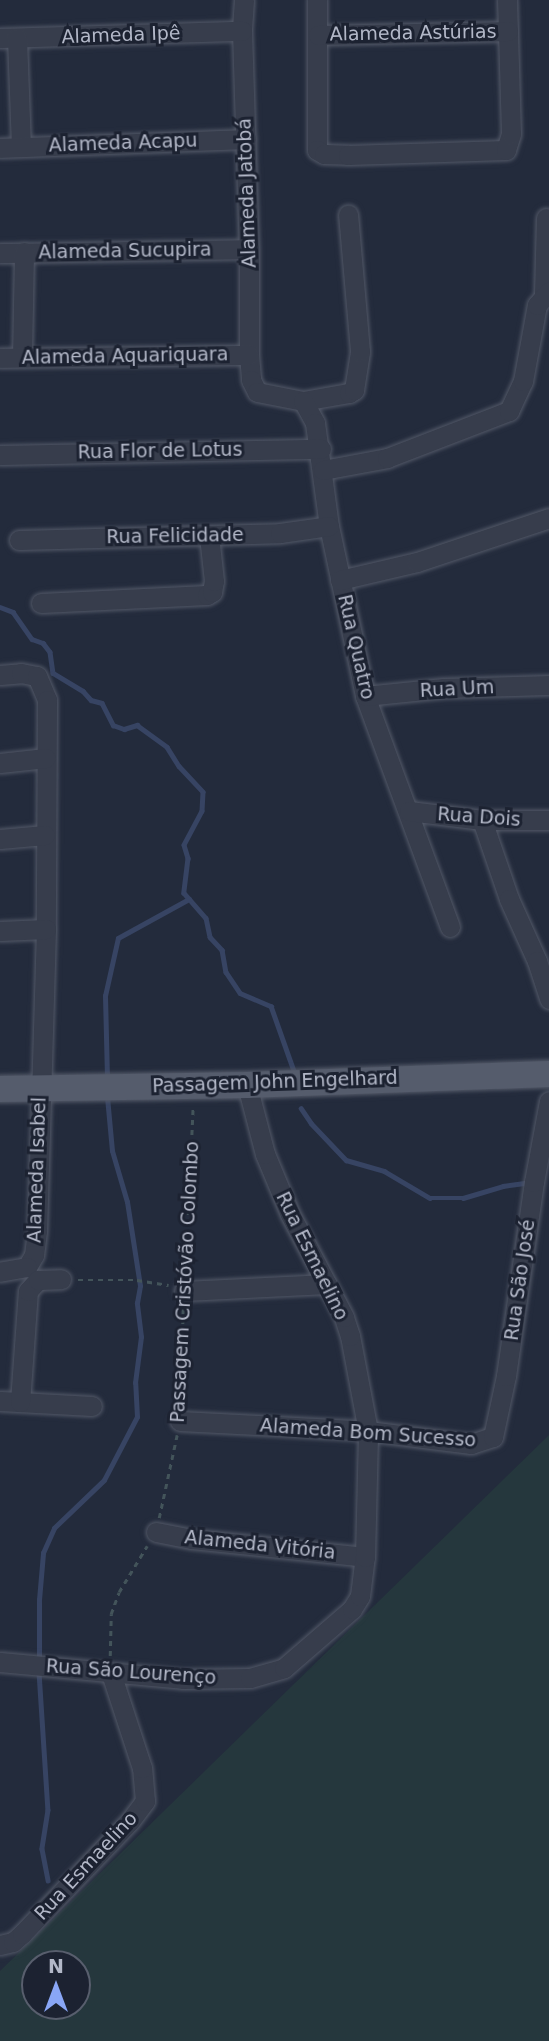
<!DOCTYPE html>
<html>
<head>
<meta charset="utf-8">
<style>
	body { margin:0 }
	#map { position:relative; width:549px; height:2041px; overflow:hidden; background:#232b3c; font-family:"DejaVu Sans",sans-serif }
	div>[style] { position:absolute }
	.green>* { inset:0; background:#25373d }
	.stream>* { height:4.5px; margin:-2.25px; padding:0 2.25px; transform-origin:2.25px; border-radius:2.25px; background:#374463 }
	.path>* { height:2.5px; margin-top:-1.25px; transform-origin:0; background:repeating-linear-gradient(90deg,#43545a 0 5px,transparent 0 10px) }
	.roads { filter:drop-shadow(0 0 2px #525867) drop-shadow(0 0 2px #525867) }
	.minor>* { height:19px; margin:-9.5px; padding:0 9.5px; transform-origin:9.5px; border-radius:9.5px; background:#373d4c }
	.major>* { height:26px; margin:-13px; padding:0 13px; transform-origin:13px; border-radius:13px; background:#555c6c }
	span { translate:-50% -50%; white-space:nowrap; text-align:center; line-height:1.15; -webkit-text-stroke:6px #1c2231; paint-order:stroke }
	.street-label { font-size:19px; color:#b3b8c8 }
	.north { position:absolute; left:21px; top:1950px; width:70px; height:70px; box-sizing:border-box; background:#1c2231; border:2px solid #585e6d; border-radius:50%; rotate:0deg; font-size:19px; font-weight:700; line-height:28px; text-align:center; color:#b3b8c8 }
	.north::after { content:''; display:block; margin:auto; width:24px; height:32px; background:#89a6f6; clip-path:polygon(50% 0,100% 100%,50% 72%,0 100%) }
</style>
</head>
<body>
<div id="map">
	<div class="green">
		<i style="clip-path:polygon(evenodd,549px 1435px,549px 2041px,0 2041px,0 1971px,549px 1435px,35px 1964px,77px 1964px,77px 2006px,35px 2006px,35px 1964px)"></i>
	</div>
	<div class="stream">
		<i style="left:0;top:607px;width:14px;rotate:21deg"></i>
		<i style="left:13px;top:612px;width:33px;rotate:55deg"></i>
		<i style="left:32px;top:639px;width:12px;rotate:20deg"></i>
		<i style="left:43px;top:643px;width:11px;rotate:52deg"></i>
		<i style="left:50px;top:652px;width:21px;rotate:82deg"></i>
		<i style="left:53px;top:673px;width:35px;rotate:31deg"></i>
		<i style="left:83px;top:691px;width:12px;rotate:48deg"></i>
		<i style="left:91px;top:700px;width:11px;rotate:15deg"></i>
		<i style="left:102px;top:703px;width:25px;rotate:63deg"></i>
		<i style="left:113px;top:725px;width:12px;rotate:20deg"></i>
		<i style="left:124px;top:729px;width:14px;rotate:-17deg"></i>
		<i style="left:137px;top:725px;width:37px;rotate:36deg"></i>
		<i style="left:167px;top:747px;width:22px;rotate:58deg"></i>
		<i style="left:179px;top:766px;width:35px;rotate:47deg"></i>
		<i style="left:203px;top:792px;width:19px;rotate:93deg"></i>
		<i style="left:202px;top:811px;width:38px;rotate:118deg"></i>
		<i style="left:184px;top:845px;width:14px;rotate:73deg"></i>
		<i style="left:188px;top:858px;width:35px;rotate:97deg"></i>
		<i style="left:184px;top:893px;width:33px;rotate:49deg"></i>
		<i style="left:206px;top:918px;width:19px;rotate:78deg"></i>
		<i style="left:210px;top:937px;width:18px;rotate:47deg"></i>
		<i style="left:222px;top:950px;width:22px;rotate:80deg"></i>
		<i style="left:226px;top:972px;width:25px;rotate:56deg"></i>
		<i style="left:240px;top:993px;width:34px;rotate:23deg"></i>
		<i style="left:271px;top:1006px;width:69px;rotate:70.5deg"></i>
		<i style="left:107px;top:1078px;width:82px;rotate:-91.4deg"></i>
		<i style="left:105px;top:996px;width:59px;rotate:-77.4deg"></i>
		<i style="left:118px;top:938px;width:81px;rotate:-28.8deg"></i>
		<i style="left:301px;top:1108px;width:18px;rotate:56deg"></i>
		<i style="left:311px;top:1123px;width:51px;rotate:46.6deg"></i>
		<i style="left:346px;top:1160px;width:40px;rotate:16deg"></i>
		<i style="left:384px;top:1171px;width:53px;rotate:30.4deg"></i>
		<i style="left:430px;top:1198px;width:33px"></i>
		<i style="left:463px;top:1198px;width:42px;rotate:-16.7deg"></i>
		<i style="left:503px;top:1186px;width:27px;rotate:-8deg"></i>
		<i style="left:39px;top:1660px;width:60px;rotate:-90deg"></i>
		<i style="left:39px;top:1600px;width:47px;rotate:-85.1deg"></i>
		<i style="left:43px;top:1553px;width:27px;rotate:-66deg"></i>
		<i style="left:54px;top:1528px;width:69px;rotate:-43.8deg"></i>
		<i style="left:104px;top:1480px;width:71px;rotate:-62.4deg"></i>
		<i style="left:137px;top:1417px;width:34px;rotate:-93deg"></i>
		<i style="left:135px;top:1383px;width:46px;rotate:-82.6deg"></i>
		<i style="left:141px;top:1337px;width:34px;rotate:-97deg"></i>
		<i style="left:137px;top:1303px;width:17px;rotate:-80deg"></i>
		<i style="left:140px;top:1286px;width:85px;rotate:-98.8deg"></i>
		<i style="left:127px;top:1202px;width:53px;rotate:-106.4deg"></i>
		<i style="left:112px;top:1151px;width:54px;rotate:-95.3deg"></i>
		<i style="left:39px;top:1672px;width:138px;rotate:86.3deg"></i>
		<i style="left:48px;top:1810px;width:39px;rotate:99deg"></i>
		<i style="left:42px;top:1849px;width:32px;rotate:79deg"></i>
	</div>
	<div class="path">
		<i style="left:185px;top:1275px;width:168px;rotate:-87.3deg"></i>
		<i style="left:78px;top:1280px;width:59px"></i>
		<i style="left:137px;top:1280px;width:32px;rotate:9deg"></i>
		<i style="left:180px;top:1404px;width:98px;rotate:-88.2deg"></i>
		<i style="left:159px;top:1518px;width:85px;rotate:-77.8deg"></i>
		<i style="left:110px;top:1656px;width:42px;rotate:-88.6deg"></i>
		<i style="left:111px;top:1614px;width:23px;rotate:-70deg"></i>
		<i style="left:119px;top:1592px;width:54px;rotate:-58.7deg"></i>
	</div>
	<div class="roads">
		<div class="minor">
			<i style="left:244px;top:0;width:31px;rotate:94deg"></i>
			<i style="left:242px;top:31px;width:218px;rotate:88.2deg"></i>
			<i style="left:249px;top:249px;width:106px;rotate:90deg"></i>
			<i style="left:249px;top:355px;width:25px;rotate:85deg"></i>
			<i style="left:251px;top:380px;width:13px;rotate:63deg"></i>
			<i style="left:257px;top:392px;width:47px;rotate:11.1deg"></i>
			<i style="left:303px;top:401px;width:47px;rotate:-9.9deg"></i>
			<i style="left:349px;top:393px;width:6px;rotate:-31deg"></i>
			<i style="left:354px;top:390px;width:39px;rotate:-81deg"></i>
			<i style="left:360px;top:351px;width:137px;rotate:-95deg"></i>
			<i style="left:317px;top:0;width:150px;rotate:90deg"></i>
			<i style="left:317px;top:150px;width:8px;rotate:30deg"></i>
			<i style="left:324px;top:154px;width:24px;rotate:2deg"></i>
			<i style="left:348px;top:155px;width:158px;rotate:-1.8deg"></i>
			<i style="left:506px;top:150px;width:17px;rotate:-73deg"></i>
			<i style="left:511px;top:134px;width:134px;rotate:-91.7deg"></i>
			<i style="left:318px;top:35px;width:190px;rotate:-1.2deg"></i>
			<i style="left:0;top:38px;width:242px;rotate:-1.7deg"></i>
			<i style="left:17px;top:38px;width:108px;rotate:87.9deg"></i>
			<i style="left:0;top:148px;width:246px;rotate:-2.1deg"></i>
			<i style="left:0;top:253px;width:249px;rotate:-0.9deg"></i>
			<i style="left:544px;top:293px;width:75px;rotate:-88.5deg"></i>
			<i style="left:22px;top:357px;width:105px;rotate:-88.9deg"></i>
			<i style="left:0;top:358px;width:249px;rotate:-0.7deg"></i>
			<i style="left:303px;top:401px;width:25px;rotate:61deg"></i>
			<i style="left:315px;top:423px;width:104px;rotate:82.3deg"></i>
			<i style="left:329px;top:526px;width:174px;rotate:78deg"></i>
			<i style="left:365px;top:696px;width:246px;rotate:69.8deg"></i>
			<i style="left:0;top:455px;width:321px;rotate:-1.1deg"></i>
			<i style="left:323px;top:470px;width:65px;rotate:-10.6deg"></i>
			<i style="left:387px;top:458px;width:131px;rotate:-21.1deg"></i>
			<i style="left:509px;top:411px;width:33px;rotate:-65deg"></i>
			<i style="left:523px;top:381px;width:77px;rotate:-79.6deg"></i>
			<i style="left:537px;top:305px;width:18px;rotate:-49deg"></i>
			<i style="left:19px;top:540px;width:261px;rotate:-1.5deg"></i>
			<i style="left:280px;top:533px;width:49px;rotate:-8.1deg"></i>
			<i style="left:340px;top:580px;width:79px;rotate:-13.2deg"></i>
			<i style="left:417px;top:562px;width:139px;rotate:-18.4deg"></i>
			<i style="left:41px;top:603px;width:166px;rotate:-2.8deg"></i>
			<i style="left:207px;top:595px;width:6px;rotate:-31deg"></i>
			<i style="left:212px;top:592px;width:11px;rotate:-80deg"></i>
			<i style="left:214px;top:581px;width:45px;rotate:-96.3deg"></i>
			<i style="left:0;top:675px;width:21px;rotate:-5deg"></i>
			<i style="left:21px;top:673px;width:16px;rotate:11deg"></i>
			<i style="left:37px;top:676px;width:26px;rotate:67deg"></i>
			<i style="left:47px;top:700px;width:229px;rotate:90.3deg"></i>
			<i style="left:46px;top:929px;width:302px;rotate:91.7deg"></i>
			<i style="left:37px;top:1231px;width:24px;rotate:97deg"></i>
			<i style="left:34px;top:1255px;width:14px;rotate:120deg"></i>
			<i style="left:27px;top:1267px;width:27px;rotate:170deg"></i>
			<i style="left:365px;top:696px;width:79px;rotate:-5.8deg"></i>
			<i style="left:444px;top:688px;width:105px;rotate:-1.6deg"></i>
			<i style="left:0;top:763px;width:46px;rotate:-6.2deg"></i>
			<i style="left:409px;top:811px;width:74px;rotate:7deg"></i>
			<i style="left:482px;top:820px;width:67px"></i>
			<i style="left:482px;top:820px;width:83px;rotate:71.1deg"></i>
			<i style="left:509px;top:899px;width:68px;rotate:65.7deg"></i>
			<i style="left:537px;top:961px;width:40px;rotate:72deg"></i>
			<i style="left:0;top:839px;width:45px;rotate:-5.1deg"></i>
			<i style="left:0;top:931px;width:46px;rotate:-2.5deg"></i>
			<i style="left:184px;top:1291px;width:143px;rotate:-2.8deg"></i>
			<i style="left:0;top:1401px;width:92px;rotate:3.1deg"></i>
			<i style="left:20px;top:1402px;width:111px;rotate:-85.9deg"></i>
			<i style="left:28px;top:1291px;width:15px;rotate:-48deg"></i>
			<i style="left:38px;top:1280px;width:23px;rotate:-2deg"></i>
			<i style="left:180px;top:1421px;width:188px;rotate:3deg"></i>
			<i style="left:368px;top:1431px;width:104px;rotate:7.2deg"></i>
			<i style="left:471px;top:1444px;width:23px;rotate:-18deg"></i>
			<i style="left:493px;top:1437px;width:62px;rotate:-78deg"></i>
			<i style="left:506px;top:1376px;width:196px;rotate:-81.8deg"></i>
			<i style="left:534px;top:1182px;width:82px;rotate:-79.5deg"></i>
			<i style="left:156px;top:1532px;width:37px;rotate:11deg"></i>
			<i style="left:192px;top:1539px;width:174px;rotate:5.9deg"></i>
			<i style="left:0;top:1662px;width:183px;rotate:5.3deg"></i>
			<i style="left:182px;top:1679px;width:68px;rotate:-0.8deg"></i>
			<i style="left:250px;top:1678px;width:35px;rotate:-16deg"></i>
			<i style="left:284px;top:1668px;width:90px;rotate:-40.9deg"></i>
			<i style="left:352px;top:1609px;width:15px;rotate:-58deg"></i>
			<i style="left:360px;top:1596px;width:39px;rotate:-83deg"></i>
			<i style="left:365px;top:1557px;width:126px;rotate:-88.6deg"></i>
			<i style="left:368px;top:1431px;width:97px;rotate:-100.7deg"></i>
			<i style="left:350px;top:1336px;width:20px;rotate:-108deg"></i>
			<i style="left:344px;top:1317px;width:116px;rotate:-117.7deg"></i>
			<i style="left:290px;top:1214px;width:65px;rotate:-112.6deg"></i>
			<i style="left:265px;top:1154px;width:71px;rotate:-104.6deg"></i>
			<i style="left:0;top:1945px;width:13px;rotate:-13deg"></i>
			<i style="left:13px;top:1942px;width:12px;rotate:-42deg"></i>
			<i style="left:22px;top:1934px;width:156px;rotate:-46.3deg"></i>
			<i style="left:130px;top:1821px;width:25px;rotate:-53deg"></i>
			<i style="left:145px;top:1801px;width:33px;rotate:-95deg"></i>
			<i style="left:142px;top:1768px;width:100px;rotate:-108.1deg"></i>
		</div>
		<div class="major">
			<i style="left:0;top:1089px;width:247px;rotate:-0.9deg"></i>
			<i style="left:247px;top:1085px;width:302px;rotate:-2.1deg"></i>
		</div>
	</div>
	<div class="street-label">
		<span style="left:413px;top:33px;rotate:-1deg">Alameda Astúrias</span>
		<span style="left:121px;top:35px;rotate:-2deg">Alameda Ipê</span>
		<span style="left:123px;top:143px;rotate:-2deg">Alameda Acapu</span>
		<span style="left:247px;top:193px;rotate:-92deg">Alameda Jatobá</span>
		<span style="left:125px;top:251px;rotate:-1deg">Alameda Sucupira</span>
		<span style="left:125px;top:356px;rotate:-1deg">Alameda Aquariquara</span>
		<span style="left:160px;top:451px;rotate:-1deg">Rua Flor de Lotus</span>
		<span style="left:175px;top:536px;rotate:-1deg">Rua Felicidade</span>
		<span style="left:356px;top:647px;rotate:77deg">Rua Quatro</span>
		<span style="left:457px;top:689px;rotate:-3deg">Rua Um</span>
		<span style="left:479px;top:817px;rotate:4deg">Rua Dois</span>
		<span style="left:275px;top:1082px;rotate:-2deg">Passagem John Engelhard</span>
		<span style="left:37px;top:1170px;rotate:-88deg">Alameda Isabel</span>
		<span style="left:312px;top:1256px;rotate:64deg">Rua Esmaelino</span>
		<span style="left:520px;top:1280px;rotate:-82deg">Rua São José</span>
		<span style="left:185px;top:1282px;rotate:-87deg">Passagem Cristóvão Colombo</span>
		<span style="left:368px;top:1433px;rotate:4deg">Alameda Bom Sucesso</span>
		<span style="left:260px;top:1545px;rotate:6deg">Alameda Vitória</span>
		<span style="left:131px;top:1672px;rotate:4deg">Rua São Lourenço</span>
		<span style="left:86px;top:1866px;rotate:-47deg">Rua Esmaelino</span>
	</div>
	<div class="north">N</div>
</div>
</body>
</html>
